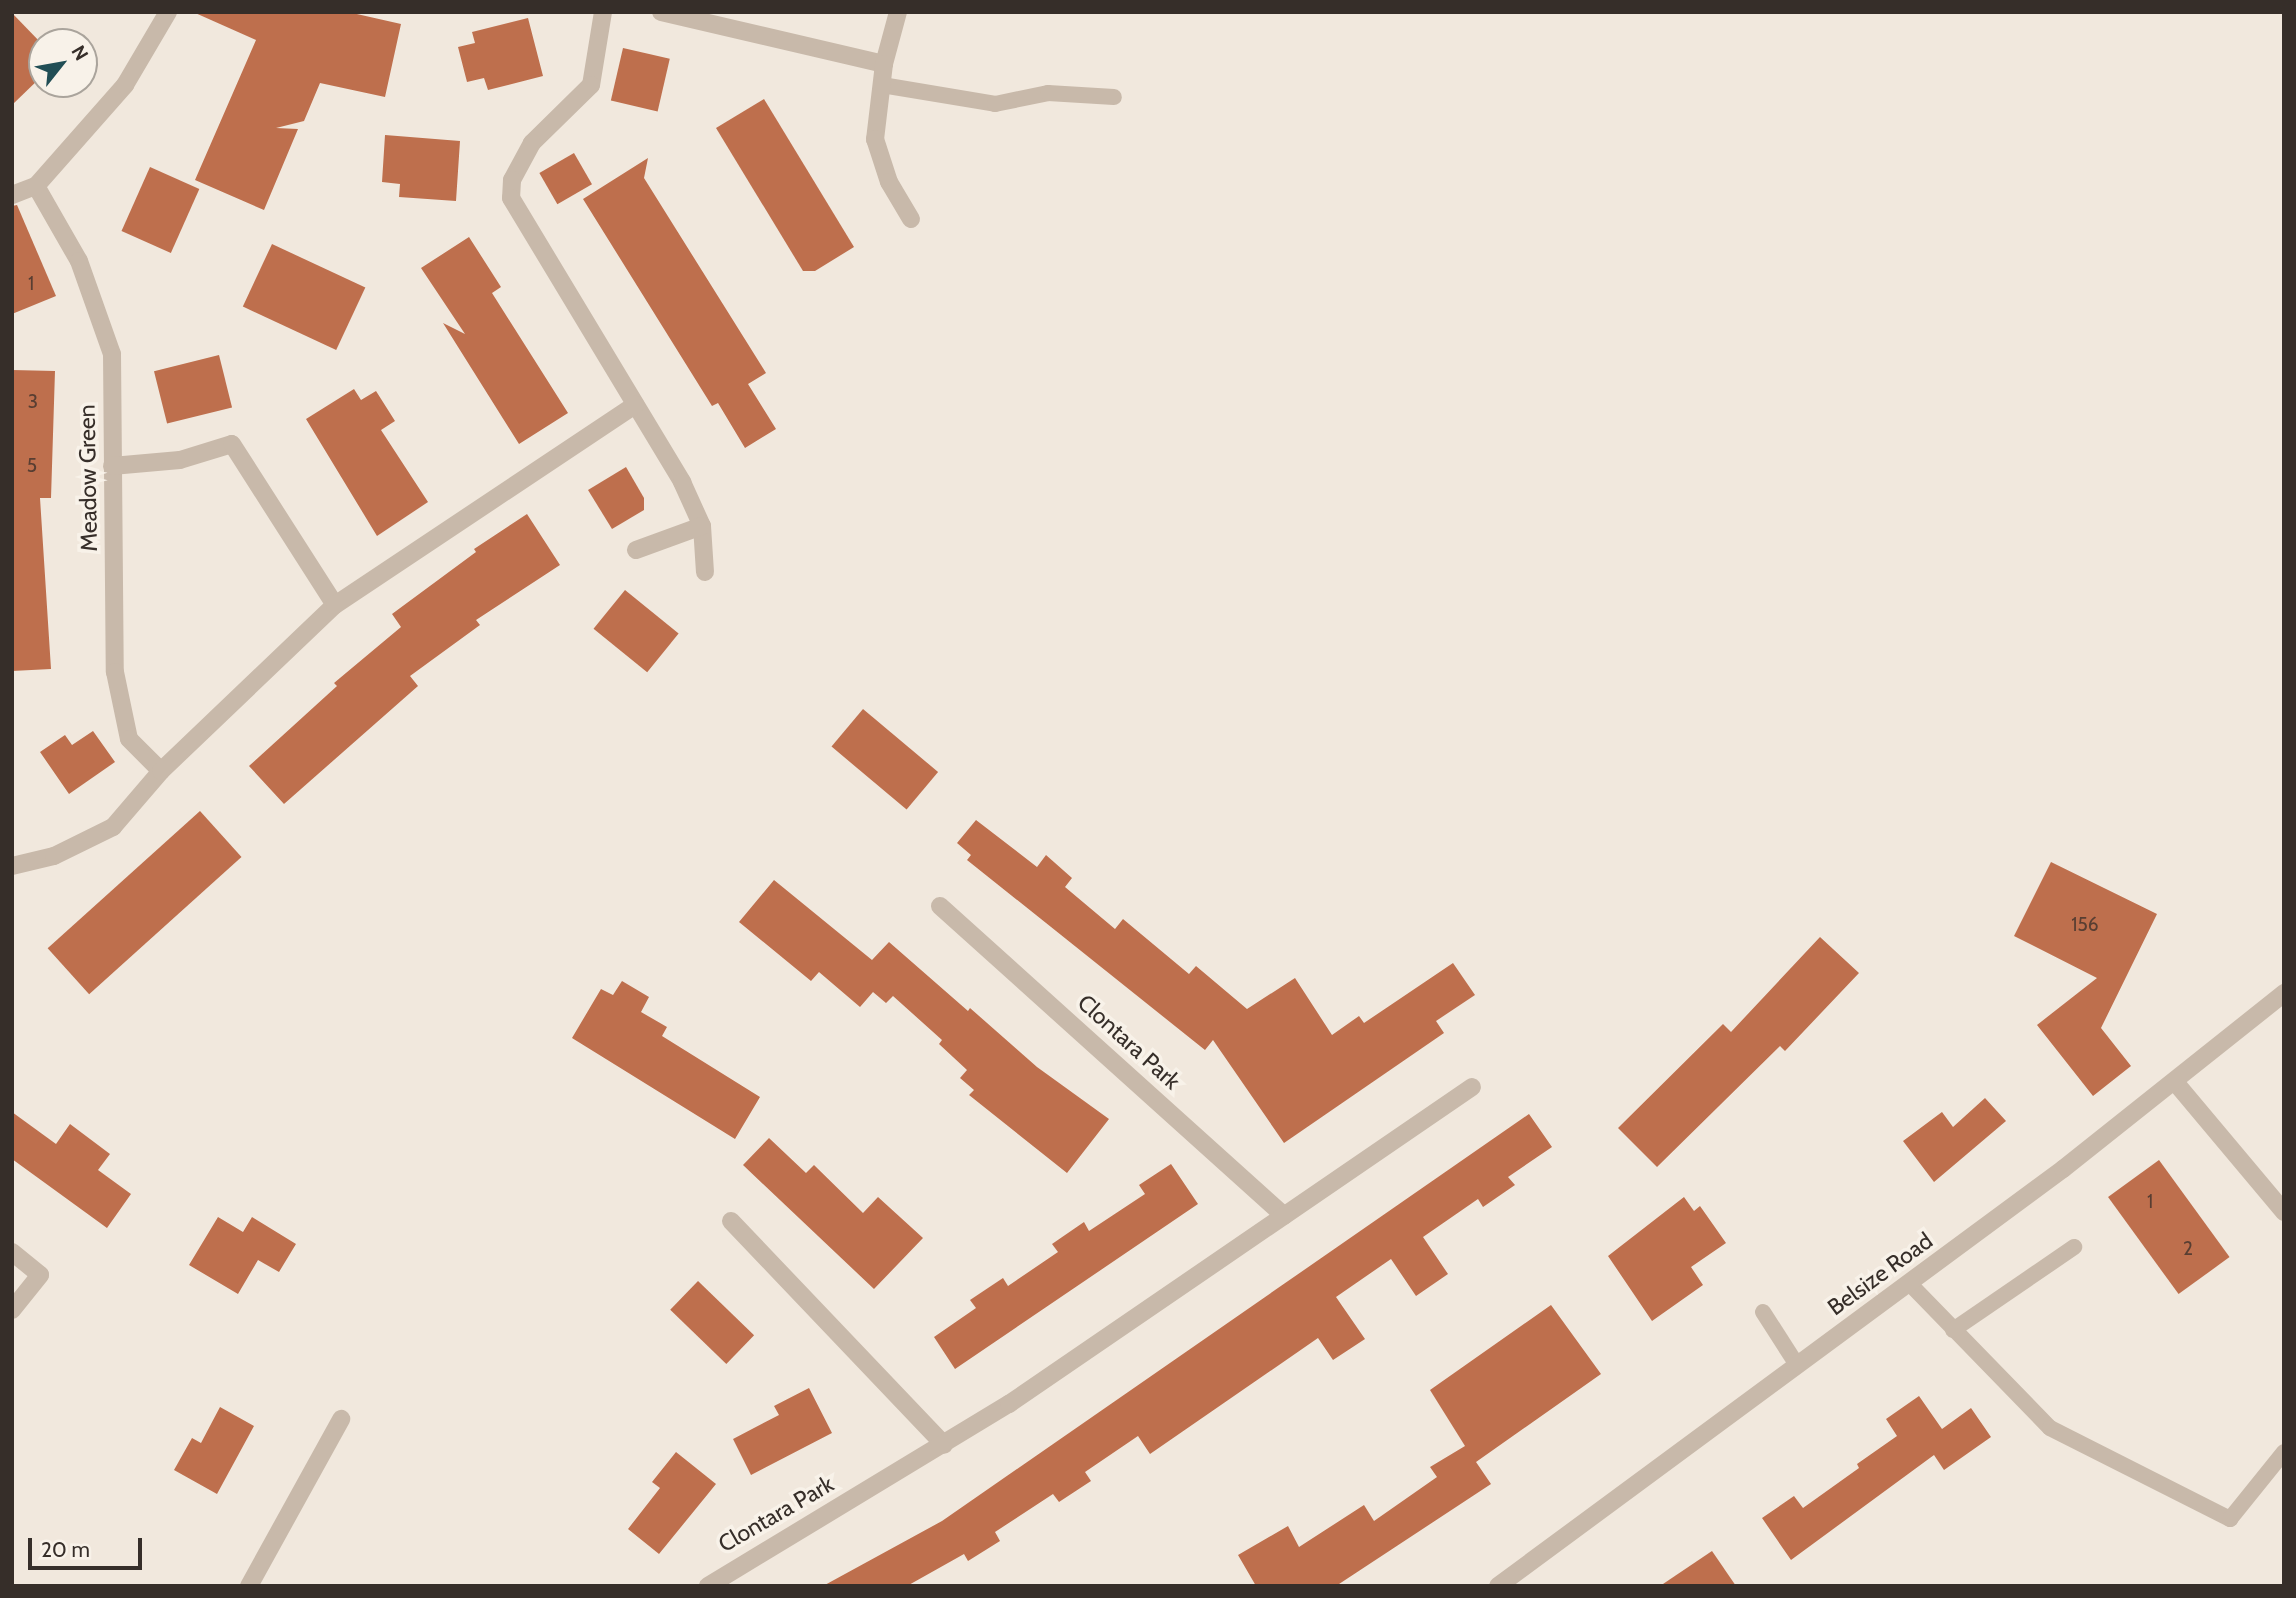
<!DOCTYPE html>
<html>
<head>
<meta charset="utf-8">
<style>
	body { margin:0 }
	#map { position:relative; width:2296px; height:1598px; overflow:hidden; background:#f1e8dd; font-family:Cabin,sans-serif }
	div>[style] { position:absolute }
	.building>* { inset:0; background:#be6f4d; transform-origin:0 0 }
	.service>* { height:16px; margin:-8px; padding:0 8px; transform-origin:8px; border-radius:8px; background:#c8b9aa }
	.minor>* { height:18px; margin:-9px; padding:0 9px; transform-origin:9px; border-radius:9px; background:#c8b9aa }
	.tertiary>* { height:18px; margin:-9px; padding:0 9px; transform-origin:9px; border-radius:9px; background:#c8b9aa }
	span { translate:-50% -50%; white-space:nowrap; text-align:center; line-height:1.15; -webkit-text-stroke:7px #f8f2e9; paint-order:stroke }
	.number-label { font-size:19px; color:#583e32 }
	.number-label span { -webkit-text-stroke-width:0 }
	.street-label { font-size:23px; color:#362e29 }
	.frame { position:absolute; inset:0; border:14px solid #362e29; pointer-events:none }
	.north { position:absolute; left:28px; top:28px; width:70px; height:70px; box-sizing:border-box; background:#f8f2e9; border:2px solid #aaa49c; border-radius:50%; rotate:59deg; font-size:19px; font-weight:700; line-height:28px; text-align:center; color:#362e29 }
	.north::after { content:''; display:block; margin:auto; width:24px; height:32px; background:#214e55; clip-path:polygon(50% 0,100% 100%,50% 72%,0 100%) }
	.scale { position:absolute; left:28px; top:1538px; width:114px; height:32px; box-sizing:border-box; border:4px solid #362e29; border-top:0; padding-left:9px; font-size:21px; line-height:24px; white-space:nowrap; color:#362e29; -webkit-text-stroke:5px #f8f2e9; paint-order:stroke }
</style>
</head>
<body>
<div id="map">
	<div class="building">
		<i style="clip-path:polygon(193px 12px,348px 12px,401px 24px,385px 97px,320px 83px,304px 121px,276px 128px,298px 129px,264px 210px,195px 180px,256px 40px)"></i>
		<i style="clip-path:polygon(12px 13px,42px 44px,42px 76px,12px 105px)"></i>
		<i style="clip-path:polygon(528px 18px,543px 76px,488px 90px,484px 78px,467px 82px,458px 47px,475px 43px,472px 32px)"></i>
		<i style="left:623px;top:48px;width:48px;height:54px;rotate:13deg"></i>
		<i style="clip-path:polygon(764px 99px,854px 247px,815px 271px,803px 271px,716px 128px)"></i>
		<i style="clip-path:polygon(385px 135px,460px 141px,456px 201px,399px 197px,400px 184px,382px 182px)"></i>
		<i style="left:574px;top:153px;width:36px;height:40px;rotate:60deg"></i>
		<i style="clip-path:polygon(648px 158px,644px 178px,766px 373px,748px 384px,776px 429px,745px 448px,718px 403px,712px 406px,583px 199px)"></i>
		<i style="left:150px;top:167px;width:54px;height:70px;rotate:24deg"></i>
		<i style="clip-path:polygon(17px 205px,56px 296px,12px 314px,12px 206px)"></i>
		<i style="clip-path:polygon(469px 237px,501px 287px,492px 293px,568px 413px,519px 444px,443px 323px,465px 334px,421px 268px)"></i>
		<i style="left:272px;top:244px;width:103px;height:69px;rotate:25deg"></i>
		<i style="left:219px;top:355px;width:54px;height:67px;rotate:76deg"></i>
		<i style="clip-path:polygon(12px 370px,55px 371px,51px 498px,40px 498px,51px 669px,12px 671px)"></i>
		<i style="clip-path:polygon(354px 389px,361px 400px,376px 391px,395px 421px,381px 430px,428px 502px,377px 536px,306px 419px)"></i>
		<i style="clip-path:polygon(626px 467px,644px 498px,644px 510px,612px 529px,588px 490px)"></i>
		<i style="clip-path:polygon(527px 514px,560px 565px,476px 620px,480px 625px,410px 676px,418px 686px,284px 804px,249px 766px,337px 686px,334px 683px,401px 627px,392px 614px,476px 552px,474px 549px)"></i>
		<i style="left:625px;top:590px;width:69px;height:50px;rotate:39deg"></i>
		<i style="left:863px;top:709px;width:98px;height:49px;rotate:40deg"></i>
		<i style="clip-path:polygon(93px 731px,115px 762px,69px 794px,40px 752px,65px 735px,72px 745px)"></i>
		<i style="left:200px;top:811px;width:62px;height:205px;rotate:48deg"></i>
		<i style="clip-path:polygon(976px 820px,1037px 867px,1046px 855px,1072px 878px,1065px 887px,1115px 929px,1123px 919px,1189px 974px,1196px 966px,1247px 1009px,1295px 978px,1332px 1035px,1359px 1016px,1364px 1023px,1453px 963px,1475px 995px,1436px 1021px,1444px 1033px,1284px 1143px,1213px 1040px,1205px 1050px,967px 860px,971px 855px,957px 843px)"></i>
		<i style="clip-path:polygon(2051px 862px,2157px 914px,2101px 1028px,2131px 1066px,2093px 1096px,2037px 1025px,2097px 978px,2014px 936px)"></i>
		<i style="clip-path:polygon(774px 880px,872px 960px,889px 942px,968px 1011px,970px 1008px,1037px 1067px,1109px 1119px,1067px 1173px,969px 1095px,974px 1090px,960px 1078px,967px 1070px,939px 1044px,942px 1040px,893px 996px,886px 1003px,873px 992px,860px 1007px,819px 972px,811px 981px,739px 922px)"></i>
		<i style="clip-path:polygon(1820px 937px,1859px 973px,1785px 1051px,1780px 1046px,1657px 1167px,1618px 1128px,1723px 1024px,1731px 1032px)"></i>
		<i style="clip-path:polygon(622px 981px,649px 997px,641px 1012px,667px 1027px,662px 1036px,760px 1097px,735px 1139px,572px 1038px,601px 989px,613px 995px)"></i>
		<i style="clip-path:polygon(1985px 1098px,2006px 1121px,1934px 1182px,1903px 1141px,1942px 1112px,1953px 1127px)"></i>
		<i style="clip-path:polygon(12px 1112px,56px 1144px,70px 1124px,110px 1154px,98px 1170px,131px 1194px,107px 1228px,12px 1159px)"></i>
		<i style="clip-path:polygon(1529px 1114px,1552px 1147px,1508px 1177px,1515px 1185px,1483px 1207px,1478px 1199px,1423px 1237px,1448px 1274px,1416px 1296px,1391px 1259px,1336px 1297px,1365px 1339px,1333px 1360px,1318px 1338px,1150px 1454px,1138px 1436px,1085px 1472px,1091px 1481px,1059px 1502px,1053px 1494px,995px 1532px,1000px 1541px,968px 1561px,964px 1554px,907px 1586px,823px 1586px,942px 1521px)"></i>
		<i style="clip-path:polygon(769px 1138px,806px 1173px,814px 1165px,863px 1213px,878px 1197px,923px 1238px,874px 1289px,743px 1165px)"></i>
		<i style="left:2159px;top:1160px;width:120px;height:63px;rotate:54deg"></i>
		<i style="clip-path:polygon(1171px 1164px,1198px 1204px,955px 1369px,934px 1337px,976px 1308px,970px 1300px,1003px 1278px,1008px 1286px,1058px 1252px,1052px 1244px,1084px 1222px,1089px 1231px,1145px 1194px,1139px 1185px)"></i>
		<i style="clip-path:polygon(1684px 1197px,1694px 1211px,1700px 1206px,1726px 1243px,1691px 1267px,1703px 1285px,1652px 1321px,1608px 1256px)"></i>
		<i style="clip-path:polygon(218px 1217px,243px 1232px,252px 1217px,296px 1244px,279px 1272px,258px 1260px,238px 1294px,189px 1265px)"></i>
		<i style="left:698px;top:1281px;width:78px;height:40px;rotate:44deg"></i>
		<i style="clip-path:polygon(1551px 1305px,1601px 1374px,1476px 1462px,1491px 1484px,1336px 1586px,1256px 1586px,1238px 1555px,1288px 1526px,1299px 1547px,1364px 1505px,1374px 1521px,1437px 1477px,1430px 1467px,1465px 1446px,1430px 1390px)"></i>
		<i style="clip-path:polygon(809px 1388px,832px 1433px,751px 1475px,733px 1439px,779px 1415px,774px 1406px)"></i>
		<i style="clip-path:polygon(1919px 1396px,1942px 1429px,1971px 1408px,1991px 1437px,1944px 1470px,1934px 1455px,1791px 1560px,1762px 1518px,1794px 1496px,1803px 1508px,1859px 1468px,1857px 1464px,1897px 1436px,1886px 1419px)"></i>
		<i style="clip-path:polygon(220px 1407px,254px 1426px,217px 1494px,174px 1470px,192px 1438px,201px 1443px)"></i>
		<i style="clip-path:polygon(676px 1452px,716px 1484px,659px 1554px,628px 1529px,660px 1488px,652px 1482px)"></i>
		<i style="clip-path:polygon(1712px 1551px,1736px 1586px,1660px 1586px)"></i>
	</div>
	<div class="service">
		<i style="left:882px;top:85px;width:115px;rotate:9.5deg"></i>
		<i style="left:995px;top:104px;width:54px;rotate:-11.7deg"></i>
		<i style="left:1048px;top:93px;width:66px;rotate:3.5deg"></i>
		<i style="left:1909px;top:1283px;width:202px;rotate:45.8deg"></i>
		<i style="left:2050px;top:1428px;width:202px;rotate:26.8deg"></i>
		<i style="left:2230px;top:1519px;width:86px;rotate:-51.1deg"></i>
		<i style="left:1763px;top:1312px;width:63px;rotate:57.3deg"></i>
		<i style="left:1953px;top:1330px;width:147px;rotate:-34.4deg"></i>
	</div>
	<div class="minor">
		<i style="left:603px;top:12px;width:74px;rotate:99.3deg"></i>
		<i style="left:591px;top:85px;width:83px;rotate:135.5deg"></i>
		<i style="left:532px;top:143px;width:42px;rotate:118.4deg"></i>
		<i style="left:512px;top:180px;width:18px;rotate:93deg"></i>
		<i style="left:511px;top:198px;width:332px;rotate:58.9deg"></i>
		<i style="left:682px;top:482px;width:48px;rotate:65.6deg"></i>
		<i style="left:702px;top:526px;width:46px;rotate:86.3deg"></i>
		<i style="left:661px;top:12px;width:229px;rotate:13.1deg"></i>
		<i style="left:898px;top:12px;width:54px;rotate:105.1deg"></i>
		<i style="left:884px;top:64px;width:76px;rotate:96.8deg"></i>
		<i style="left:875px;top:139px;width:45px;rotate:72deg"></i>
		<i style="left:889px;top:182px;width:43px;rotate:59.3deg"></i>
		<i style="left:36px;top:186px;width:86px;rotate:60.2deg"></i>
		<i style="left:79px;top:261px;width:99px;rotate:70.5deg"></i>
		<i style="left:112px;top:354px;width:318px;rotate:89.5deg"></i>
		<i style="left:115px;top:672px;width:68px;rotate:78.2deg"></i>
		<i style="left:129px;top:739px;width:45px;rotate:45deg"></i>
		<i style="left:12px;top:195px;width:26px;rotate:-21deg"></i>
		<i style="left:36px;top:186px;width:135px;rotate:-48.6deg"></i>
		<i style="left:125px;top:85px;width:85px;rotate:-59.5deg"></i>
		<i style="left:112px;top:466px;width:68px;rotate:-5deg"></i>
		<i style="left:180px;top:460px;width:54px;rotate:-17.1deg"></i>
		<i style="left:232px;top:444px;width:191px;rotate:57.4deg"></i>
		<i style="left:636px;top:550px;width:70px;rotate:-20deg"></i>
		<i style="left:12px;top:866px;width:43px;rotate:-13.4deg"></i>
		<i style="left:54px;top:856px;width:66px;rotate:-26.2deg"></i>
		<i style="left:113px;top:827px;width:74px;rotate:-49.4deg"></i>
		<i style="left:161px;top:771px;width:240px;rotate:-43.7deg"></i>
		<i style="left:335px;top:605px;width:361px;rotate:-33.7deg"></i>
		<i style="left:940px;top:906px;width:463px;rotate:42deg"></i>
		<i style="left:2175px;top:1082px;width:170px;rotate:50deg"></i>
		<i style="left:731px;top:1221px;width:309px;rotate:46.4deg"></i>
		<i style="left:12px;top:1252px;width:36px;rotate:39deg"></i>
		<i style="left:40px;top:1275px;width:45px;rotate:128.7deg"></i>
		<i style="left:249px;top:1586px;width:191px;rotate:-61.1deg"></i>
		<i style="left:708px;top:1586px;width:352px;rotate:-31.2deg"></i>
		<i style="left:1009px;top:1404px;width:561px;rotate:-34.4deg"></i>
	</div>
	<div class="tertiary">
		<i style="left:1498px;top:1586px;width:702px;rotate:-36.43deg"></i>
		<i style="left:2063px;top:1169px;width:283px;rotate:-38.5deg"></i>
	</div>
	<div class="number-label">
		<span style="left:31px;top:284px">1</span>
		<span style="left:33px;top:402px">3</span>
		<span style="left:32px;top:466px">5</span>
		<span style="left:2085px;top:925px">156</span>
		<span style="left:2150px;top:1202px">1</span>
		<span style="left:2188px;top:1249px">2</span>
	</div>
	<div class="street-label">
		<span style="left:88px;top:478px;rotate:-91deg">Meadow Green</span>
		<span style="left:1129px;top:1042px;rotate:42deg">Clontara Park</span>
		<span style="left:1880px;top:1274px;rotate:-36deg">Belsize Road</span>
		<span style="left:776px;top:1514px;rotate:-30deg">Clontara Park</span>
	</div>
	<div class="frame"></div>
	<div class="north">N</div>
	<div class="scale">20 m</div>
</div>
</body>
</html>
